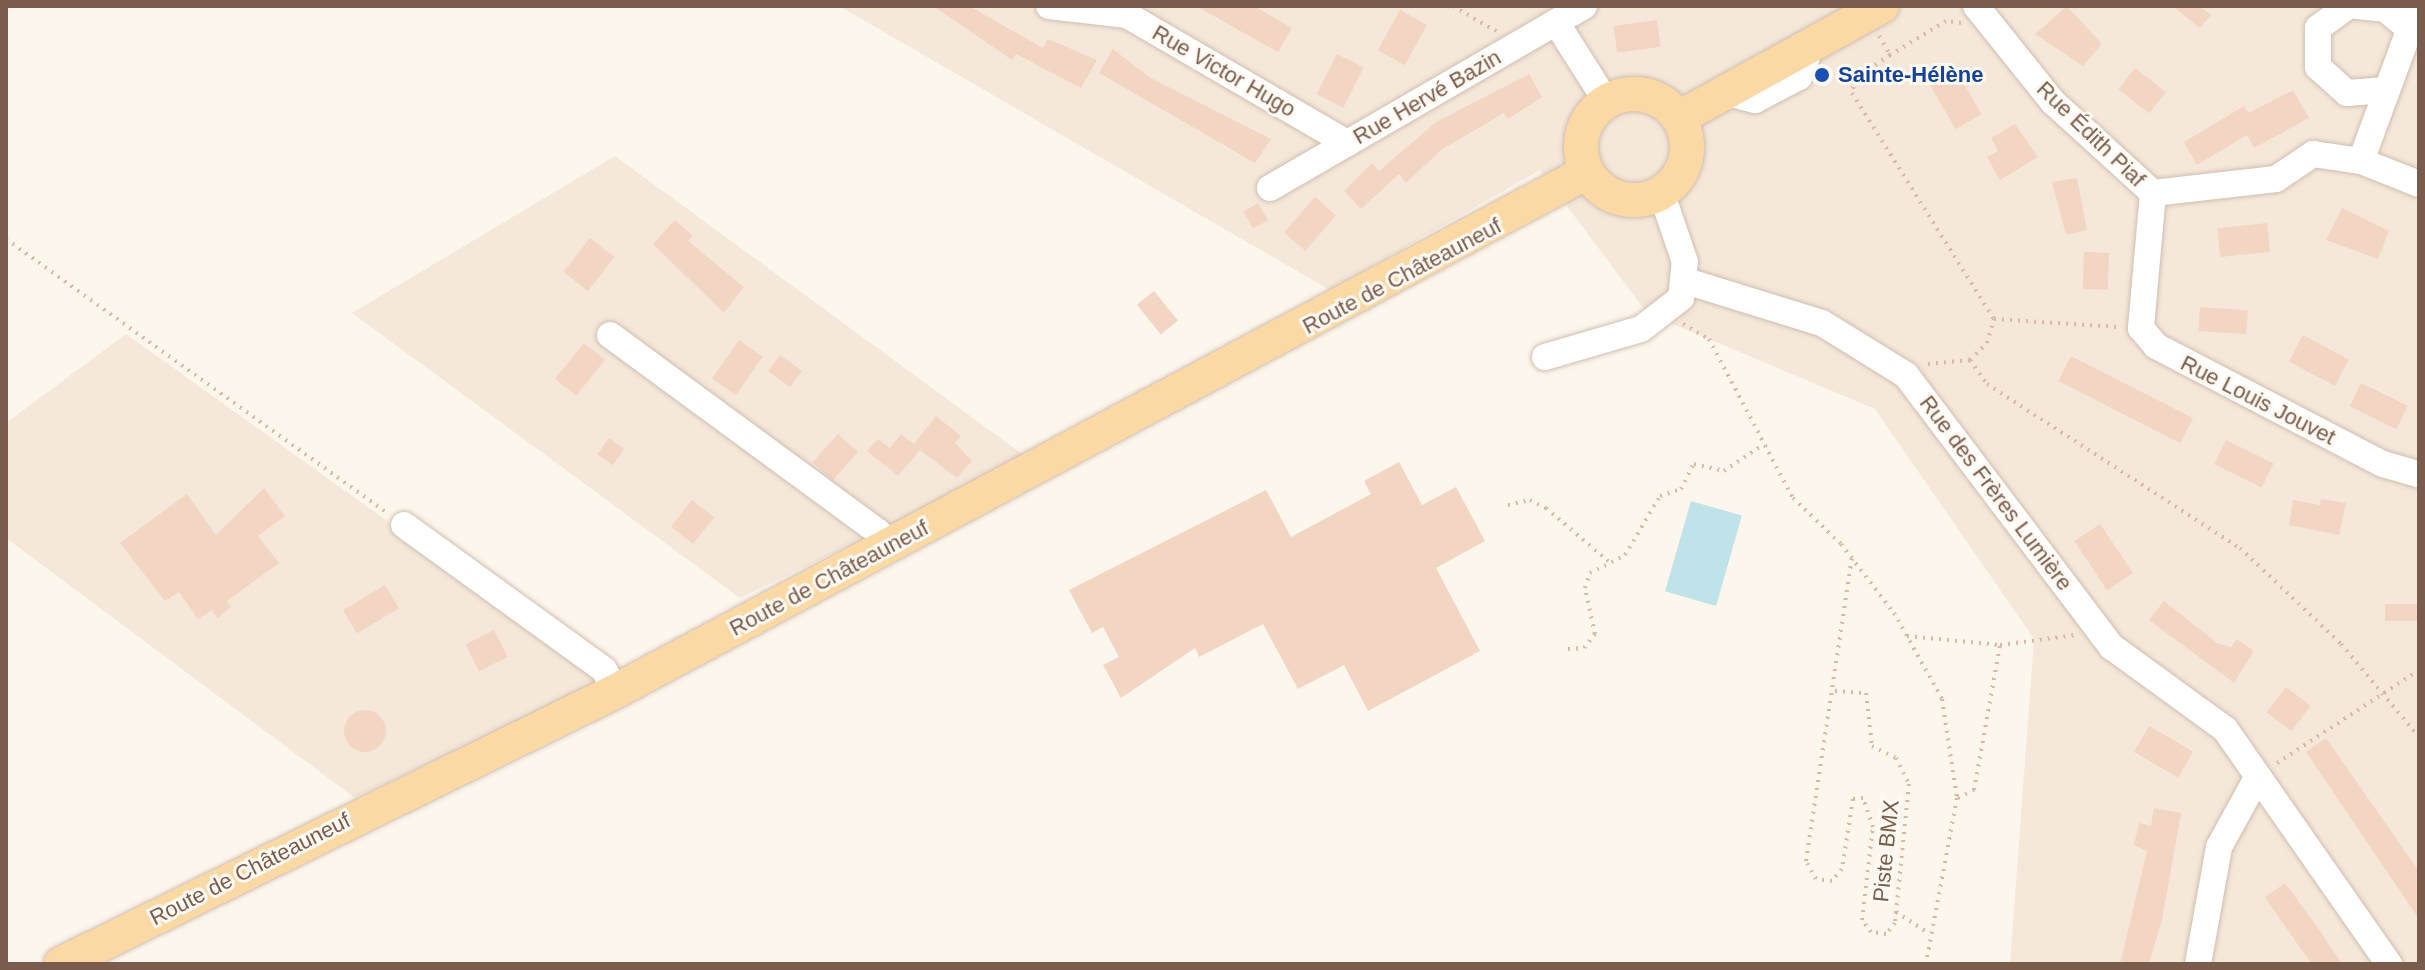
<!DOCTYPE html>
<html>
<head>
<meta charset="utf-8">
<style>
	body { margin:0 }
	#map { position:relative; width:2425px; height:970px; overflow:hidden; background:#fdf6ec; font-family:Helvetica,sans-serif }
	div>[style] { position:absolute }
	.residential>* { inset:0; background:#f5e8da }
	.water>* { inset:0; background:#bfe3e8; transform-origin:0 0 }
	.building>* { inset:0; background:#f3d5c3; transform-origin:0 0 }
	.round { border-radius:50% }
	.path>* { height:4px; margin-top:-2px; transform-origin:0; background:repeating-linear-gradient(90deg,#d9b8a5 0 2px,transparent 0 8px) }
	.roads { filter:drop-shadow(0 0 2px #d1beb0) drop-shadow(0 0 2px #d1beb0) }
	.minor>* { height:26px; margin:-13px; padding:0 13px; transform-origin:13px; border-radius:13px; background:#fff }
	.major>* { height:34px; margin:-17px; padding:0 17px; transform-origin:17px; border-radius:17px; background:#fbd9a5 }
	.major>.ring { margin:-17px; padding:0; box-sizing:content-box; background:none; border:34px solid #fbd9a5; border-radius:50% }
	.dots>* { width:22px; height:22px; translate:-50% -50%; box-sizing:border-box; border:4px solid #fffaf3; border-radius:50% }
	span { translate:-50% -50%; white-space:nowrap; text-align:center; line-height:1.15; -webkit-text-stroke:6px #fffaf3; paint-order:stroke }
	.street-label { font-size:22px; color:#7a5c4d }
	.transit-label { font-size:22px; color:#164399; font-weight:700 }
	.left { translate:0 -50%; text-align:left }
	.frame { position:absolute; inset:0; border:8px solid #7a5c4d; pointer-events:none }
</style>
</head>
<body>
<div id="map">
	<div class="residential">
		<i style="clip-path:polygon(839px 6px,2419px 6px,2419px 964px,2010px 964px,2034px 639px,1875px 409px,1647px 313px,1540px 170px,1330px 290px)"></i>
		<i style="clip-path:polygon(615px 156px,1029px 459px,740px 598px,352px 313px)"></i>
		<i style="clip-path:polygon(126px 334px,583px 661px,598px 683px,355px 798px,6px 538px,6px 423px)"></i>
	</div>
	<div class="water">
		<i style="left:1691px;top:501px;width:53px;height:94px;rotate:16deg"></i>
	</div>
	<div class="building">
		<i style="clip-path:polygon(933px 6px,969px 6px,1043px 48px,1048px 39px,1097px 60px,1081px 88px,1016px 54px,1012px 60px)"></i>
		<i style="clip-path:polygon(1196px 6px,1254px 6px,1292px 28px,1278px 52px)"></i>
		<i style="clip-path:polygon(2067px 6px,2102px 44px,2083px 66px,2035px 34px)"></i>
		<i style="clip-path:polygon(2172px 6px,2199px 6px,2211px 15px,2200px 28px)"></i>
		<i style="left:1400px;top:10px;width:31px;height:46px;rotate:29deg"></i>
		<i style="left:1657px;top:20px;width:27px;height:44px;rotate:82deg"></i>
		<i style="clip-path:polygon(1113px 49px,1149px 77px,1271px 139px,1255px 163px,1099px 73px)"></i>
		<i style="left:1337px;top:54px;width:30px;height:45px;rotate:27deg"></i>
		<i style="left:2135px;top:68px;width:39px;height:27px;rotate:38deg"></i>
		<i style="left:1956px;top:70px;width:51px;height:30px;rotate:60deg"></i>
		<i style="clip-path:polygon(1529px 74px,1542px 97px,1508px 119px,1504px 113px,1441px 150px,1406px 183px,1399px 174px,1361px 209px,1344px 191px,1372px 163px,1379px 171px,1436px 122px)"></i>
		<i style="clip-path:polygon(2293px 90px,2309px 118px,2254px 148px,2247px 135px,2197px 165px,2184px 142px,2244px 106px,2249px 113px)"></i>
		<i style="clip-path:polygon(2015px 124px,2038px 157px,2000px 180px,1987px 157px,1998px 151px,1991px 138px)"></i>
		<i style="clip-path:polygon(2077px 178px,2087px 230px,2066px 235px,2052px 182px)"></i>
		<i style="left:1315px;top:197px;width:28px;height:47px;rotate:41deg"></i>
		<i style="left:1258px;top:203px;width:20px;height:17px;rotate:60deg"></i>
		<i style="clip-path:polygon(2342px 208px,2389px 231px,2378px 259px,2326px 240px)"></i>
		<i style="clip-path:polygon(675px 220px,693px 236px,688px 241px,744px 287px,724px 313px,653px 244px)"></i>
		<i style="left:2267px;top:223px;width:29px;height:50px;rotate:84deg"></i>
		<i style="left:590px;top:238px;width:31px;height:43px;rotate:38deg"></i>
		<i style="left:2084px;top:252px;width:25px;height:37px;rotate:2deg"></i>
		<i style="left:1154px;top:291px;width:38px;height:22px;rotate:51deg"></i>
		<i style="left:2200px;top:307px;width:48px;height:24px;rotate:4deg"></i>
		<i style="left:2303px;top:335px;width:52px;height:30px;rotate:28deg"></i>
		<i style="left:739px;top:340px;width:29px;height:47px;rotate:35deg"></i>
		<i style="left:584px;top:343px;width:27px;height:46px;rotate:39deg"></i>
		<i style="left:780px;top:355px;width:27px;height:20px;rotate:36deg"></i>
		<i style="left:2071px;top:356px;width:137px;height:28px;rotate:27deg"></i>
		<i style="left:2361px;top:383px;width:52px;height:26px;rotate:26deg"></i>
		<i style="clip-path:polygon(936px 416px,961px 436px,955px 443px,972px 461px,957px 478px,920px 450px,898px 476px,867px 451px,878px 439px,890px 448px,901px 434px,914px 444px)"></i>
		<i style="left:838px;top:434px;width:27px;height:38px;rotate:42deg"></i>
		<i style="left:609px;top:438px;width:19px;height:20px;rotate:36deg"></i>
		<i style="left:2226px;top:440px;width:53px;height:27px;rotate:26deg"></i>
		<i style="clip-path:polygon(1399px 462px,1422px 505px,1456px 487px,1485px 541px,1436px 568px,1480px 651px,1368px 711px,1344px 665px,1298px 689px,1263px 624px,1199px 657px,1195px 648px,1121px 698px,1103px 665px,1119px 657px,1103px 627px,1092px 633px,1069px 590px,1266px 490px,1291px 537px,1371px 494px,1364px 481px)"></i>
		<i style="clip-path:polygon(264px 488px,285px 516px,258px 536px,279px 563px,227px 601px,231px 607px,218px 618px,212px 610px,198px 619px,179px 592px,165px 601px,120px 543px,187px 494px,216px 535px)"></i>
		<i style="clip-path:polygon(2321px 499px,2346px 503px,2339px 535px,2289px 525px,2293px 500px,2320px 505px)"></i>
		<i style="left:692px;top:500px;width:28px;height:34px;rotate:38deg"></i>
		<i style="left:2100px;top:524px;width:59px;height:31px;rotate:56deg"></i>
		<i style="left:385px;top:585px;width:27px;height:49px;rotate:59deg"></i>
		<i style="clip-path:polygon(2164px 601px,2217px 643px,2231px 647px,2237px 639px,2254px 651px,2234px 683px,2149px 620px)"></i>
		<i style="left:2419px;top:604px;width:17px;height:34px;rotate:90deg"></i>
		<i style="left:494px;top:630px;width:30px;height:32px;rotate:63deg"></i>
		<i style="left:2286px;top:687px;width:31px;height:32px;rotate:37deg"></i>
		<i class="round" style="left:344px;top:710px;width:42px;height:42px"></i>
		<i style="left:2149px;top:726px;width:51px;height:30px;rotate:30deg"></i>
		<i style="clip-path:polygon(2326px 738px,2419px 871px,2419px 919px,2306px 752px)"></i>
		<i style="clip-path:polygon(2154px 808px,2181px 813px,2162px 920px,2149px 964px,2120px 964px,2147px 851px,2134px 845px,2139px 823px,2151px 826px)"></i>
		<i style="clip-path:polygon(2285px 883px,2318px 928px,2342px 964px,2312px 964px,2296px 942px,2265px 897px)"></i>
	</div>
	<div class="path">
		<i style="left:1453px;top:6px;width:50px;rotate:30.2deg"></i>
		<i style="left:1961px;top:23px;width:15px;rotate:-172deg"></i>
		<i style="left:1946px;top:21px;width:66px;rotate:148.7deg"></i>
		<i style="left:1890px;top:55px;width:42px;rotate:145.6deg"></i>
		<i style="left:1855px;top:79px;width:14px;rotate:102deg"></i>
		<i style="left:1852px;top:93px;width:267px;rotate:57.9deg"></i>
		<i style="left:1994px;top:319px;width:125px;rotate:3.7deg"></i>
		<i style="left:1879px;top:36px;width:22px;rotate:60deg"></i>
		<i style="left:6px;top:239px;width:468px;rotate:35.7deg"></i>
		<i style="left:1683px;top:324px;width:30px;rotate:30deg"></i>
		<i style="left:1709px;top:339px;width:180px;rotate:62.2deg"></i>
		<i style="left:1793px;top:498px;width:66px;rotate:43.8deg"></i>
		<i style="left:1841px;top:544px;width:87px;rotate:52.5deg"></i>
		<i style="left:1894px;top:613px;width:98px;rotate:60.8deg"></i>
		<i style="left:1942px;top:699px;width:100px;rotate:81.4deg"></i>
		<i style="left:1957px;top:798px;width:169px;rotate:100.6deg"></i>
		<i style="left:1970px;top:360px;width:24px;rotate:-45deg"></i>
		<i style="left:1987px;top:343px;width:25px;rotate:-74deg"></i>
		<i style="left:1928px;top:364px;width:42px;rotate:-5.4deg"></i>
		<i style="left:1970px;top:360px;width:29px;rotate:55deg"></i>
		<i style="left:1987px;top:384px;width:302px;rotate:33deg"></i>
		<i style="left:2240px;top:548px;width:139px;rotate:43.5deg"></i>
		<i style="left:2341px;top:644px;width:121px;rotate:50deg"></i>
		<i style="left:1508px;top:505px;width:23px;rotate:-13deg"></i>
		<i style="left:1530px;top:500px;width:18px;rotate:27deg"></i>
		<i style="left:1546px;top:508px;width:82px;rotate:40.5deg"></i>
		<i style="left:1907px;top:636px;width:93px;rotate:5.5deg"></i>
		<i style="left:2000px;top:645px;width:76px;rotate:-7.6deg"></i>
		<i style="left:1568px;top:649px;width:16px;rotate:-4deg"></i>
		<i style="left:1584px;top:648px;width:18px;rotate:-52deg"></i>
		<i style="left:1595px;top:634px;width:47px;rotate:-102.3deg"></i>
		<i style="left:1585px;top:588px;width:16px;rotate:-72deg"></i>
		<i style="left:1590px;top:573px;width:39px;rotate:-27deg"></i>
		<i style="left:1625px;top:555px;width:69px;rotate:-59.3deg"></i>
		<i style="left:1660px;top:496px;width:22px;rotate:-18deg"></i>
		<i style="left:1681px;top:489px;width:28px;rotate:-63deg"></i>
		<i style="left:1694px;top:464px;width:31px;rotate:13deg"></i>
		<i style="left:1724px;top:471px;width:45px;rotate:-34deg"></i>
		<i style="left:1835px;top:691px;width:31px;rotate:4deg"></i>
		<i style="left:1866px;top:693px;width:53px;rotate:83.5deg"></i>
		<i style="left:1872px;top:746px;width:27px;rotate:27deg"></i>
		<i style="left:1896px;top:758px;width:29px;rotate:63deg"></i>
		<i style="left:1909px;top:784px;width:140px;rotate:95.8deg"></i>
		<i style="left:1895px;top:923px;width:14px;rotate:129deg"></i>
		<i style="left:1886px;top:934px;width:15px;rotate:-172deg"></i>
		<i style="left:1871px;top:932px;width:15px;rotate:-127deg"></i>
		<i style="left:1862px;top:920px;width:94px;rotate:-83.3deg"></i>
		<i style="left:1873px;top:827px;width:31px;rotate:-109deg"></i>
		<i style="left:1863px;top:798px;width:10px;rotate:174deg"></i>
		<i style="left:1853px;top:799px;width:71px;rotate:98.9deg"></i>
		<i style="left:1842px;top:869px;width:16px;rotate:130deg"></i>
		<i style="left:1832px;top:881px;width:16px;rotate:-173deg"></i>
		<i style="left:1816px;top:879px;width:21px;rotate:-119deg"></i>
		<i style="left:1806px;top:861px;width:307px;rotate:-81.4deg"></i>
		<i style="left:2277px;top:763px;width:170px;rotate:-33.2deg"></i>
		<i style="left:1958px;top:798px;width:18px;rotate:-27deg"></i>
		<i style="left:1974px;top:790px;width:147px;rotate:-79.8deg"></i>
		<i style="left:1896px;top:912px;width:40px;rotate:32.9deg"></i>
	</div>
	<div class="roads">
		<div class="minor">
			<i style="left:1049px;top:6px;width:79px;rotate:6.6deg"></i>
			<i style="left:1127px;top:15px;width:255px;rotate:30.2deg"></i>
			<i style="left:1976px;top:6px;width:123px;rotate:51.3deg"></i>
			<i style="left:2053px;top:102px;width:135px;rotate:42.3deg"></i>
			<i style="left:2153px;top:193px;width:124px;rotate:-6.5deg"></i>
			<i style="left:2276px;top:179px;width:45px;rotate:-34deg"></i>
			<i style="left:2313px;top:154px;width:49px;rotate:8.3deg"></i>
			<i style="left:2361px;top:161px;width:62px;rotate:21.6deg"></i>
			<i style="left:2348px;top:6px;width:37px;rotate:144deg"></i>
			<i style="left:2318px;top:28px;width:39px;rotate:90deg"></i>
			<i style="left:2318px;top:67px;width:39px;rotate:42deg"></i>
			<i style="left:2347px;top:93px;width:40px;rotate:-4.3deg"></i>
			<i style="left:2357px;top:6px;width:28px;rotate:6deg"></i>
			<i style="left:2385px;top:9px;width:32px;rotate:39deg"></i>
			<i style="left:1556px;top:22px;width:93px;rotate:57.7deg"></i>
			<i style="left:1731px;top:94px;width:25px;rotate:14deg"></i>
			<i style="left:1755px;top:100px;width:50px;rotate:-27.6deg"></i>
			<i style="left:1799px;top:77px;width:30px;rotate:-69deg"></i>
			<i style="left:2361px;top:161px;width:165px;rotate:-69.8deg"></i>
			<i style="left:1270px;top:188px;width:363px;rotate:-30.1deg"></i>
			<i style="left:2153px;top:193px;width:136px;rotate:95.1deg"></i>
			<i style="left:2141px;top:328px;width:23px;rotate:50deg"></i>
			<i style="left:2156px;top:346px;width:256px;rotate:27.5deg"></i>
			<i style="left:2383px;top:464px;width:37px;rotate:16deg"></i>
			<i style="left:1686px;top:281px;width:142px;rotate:17.2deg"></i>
			<i style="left:1822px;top:323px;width:99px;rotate:31.8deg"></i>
			<i style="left:1906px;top:375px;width:341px;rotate:52.9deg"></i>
			<i style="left:2112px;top:647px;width:140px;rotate:36deg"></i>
			<i style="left:2225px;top:729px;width:287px;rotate:55.1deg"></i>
			<i style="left:610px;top:335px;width:333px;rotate:36.3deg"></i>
			<i style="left:878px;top:532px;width:18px;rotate:56deg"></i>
			<i style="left:1545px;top:357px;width:100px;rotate:-16.3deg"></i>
			<i style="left:1641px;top:329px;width:51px;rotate:-37.8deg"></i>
			<i style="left:1681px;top:298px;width:36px;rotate:-84deg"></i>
			<i style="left:1685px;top:262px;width:74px;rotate:-108.9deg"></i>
			<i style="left:404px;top:525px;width:247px;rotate:35.9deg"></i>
			<i style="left:604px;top:670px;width:24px;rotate:60deg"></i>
			<i style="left:2198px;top:964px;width:119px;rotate:-79.8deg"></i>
			<i style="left:2219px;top:847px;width:81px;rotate:-61.2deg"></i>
		</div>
		<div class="major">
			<i class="ring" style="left:1581px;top:94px;width:72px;height:72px"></i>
			<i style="left:1679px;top:118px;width:232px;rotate:-28.9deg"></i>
			<i style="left:61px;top:964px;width:619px;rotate:-26.19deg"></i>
			<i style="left:616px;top:691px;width:1101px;rotate:-28.12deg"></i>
		</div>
	</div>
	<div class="dots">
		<i style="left:1822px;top:75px;background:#1a4fb4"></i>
	</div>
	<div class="street-label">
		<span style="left:1224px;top:71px;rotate:30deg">Rue Victor Hugo</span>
		<span style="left:1427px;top:97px;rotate:-30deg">Rue Hervé Bazin</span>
		<span style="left:2091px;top:134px;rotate:44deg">Rue Édith Piaf</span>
		<span style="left:1402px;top:276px;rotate:-28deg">Route de Châteauneuf</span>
		<span style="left:2258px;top:400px;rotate:27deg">Rue Louis Jouvet</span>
		<span style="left:1996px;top:493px;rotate:53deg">Rue des Frères Lumière</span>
		<span style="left:829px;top:578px;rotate:-28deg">Route de Châteauneuf</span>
		<span style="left:1886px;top:851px;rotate:-84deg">Piste BMX</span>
		<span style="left:250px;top:869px;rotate:-27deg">Route de Châteauneuf</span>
	</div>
	<div class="transit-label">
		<span class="left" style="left:1838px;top:75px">Sainte-Hélène</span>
	</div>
	<div class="frame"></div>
</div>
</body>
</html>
